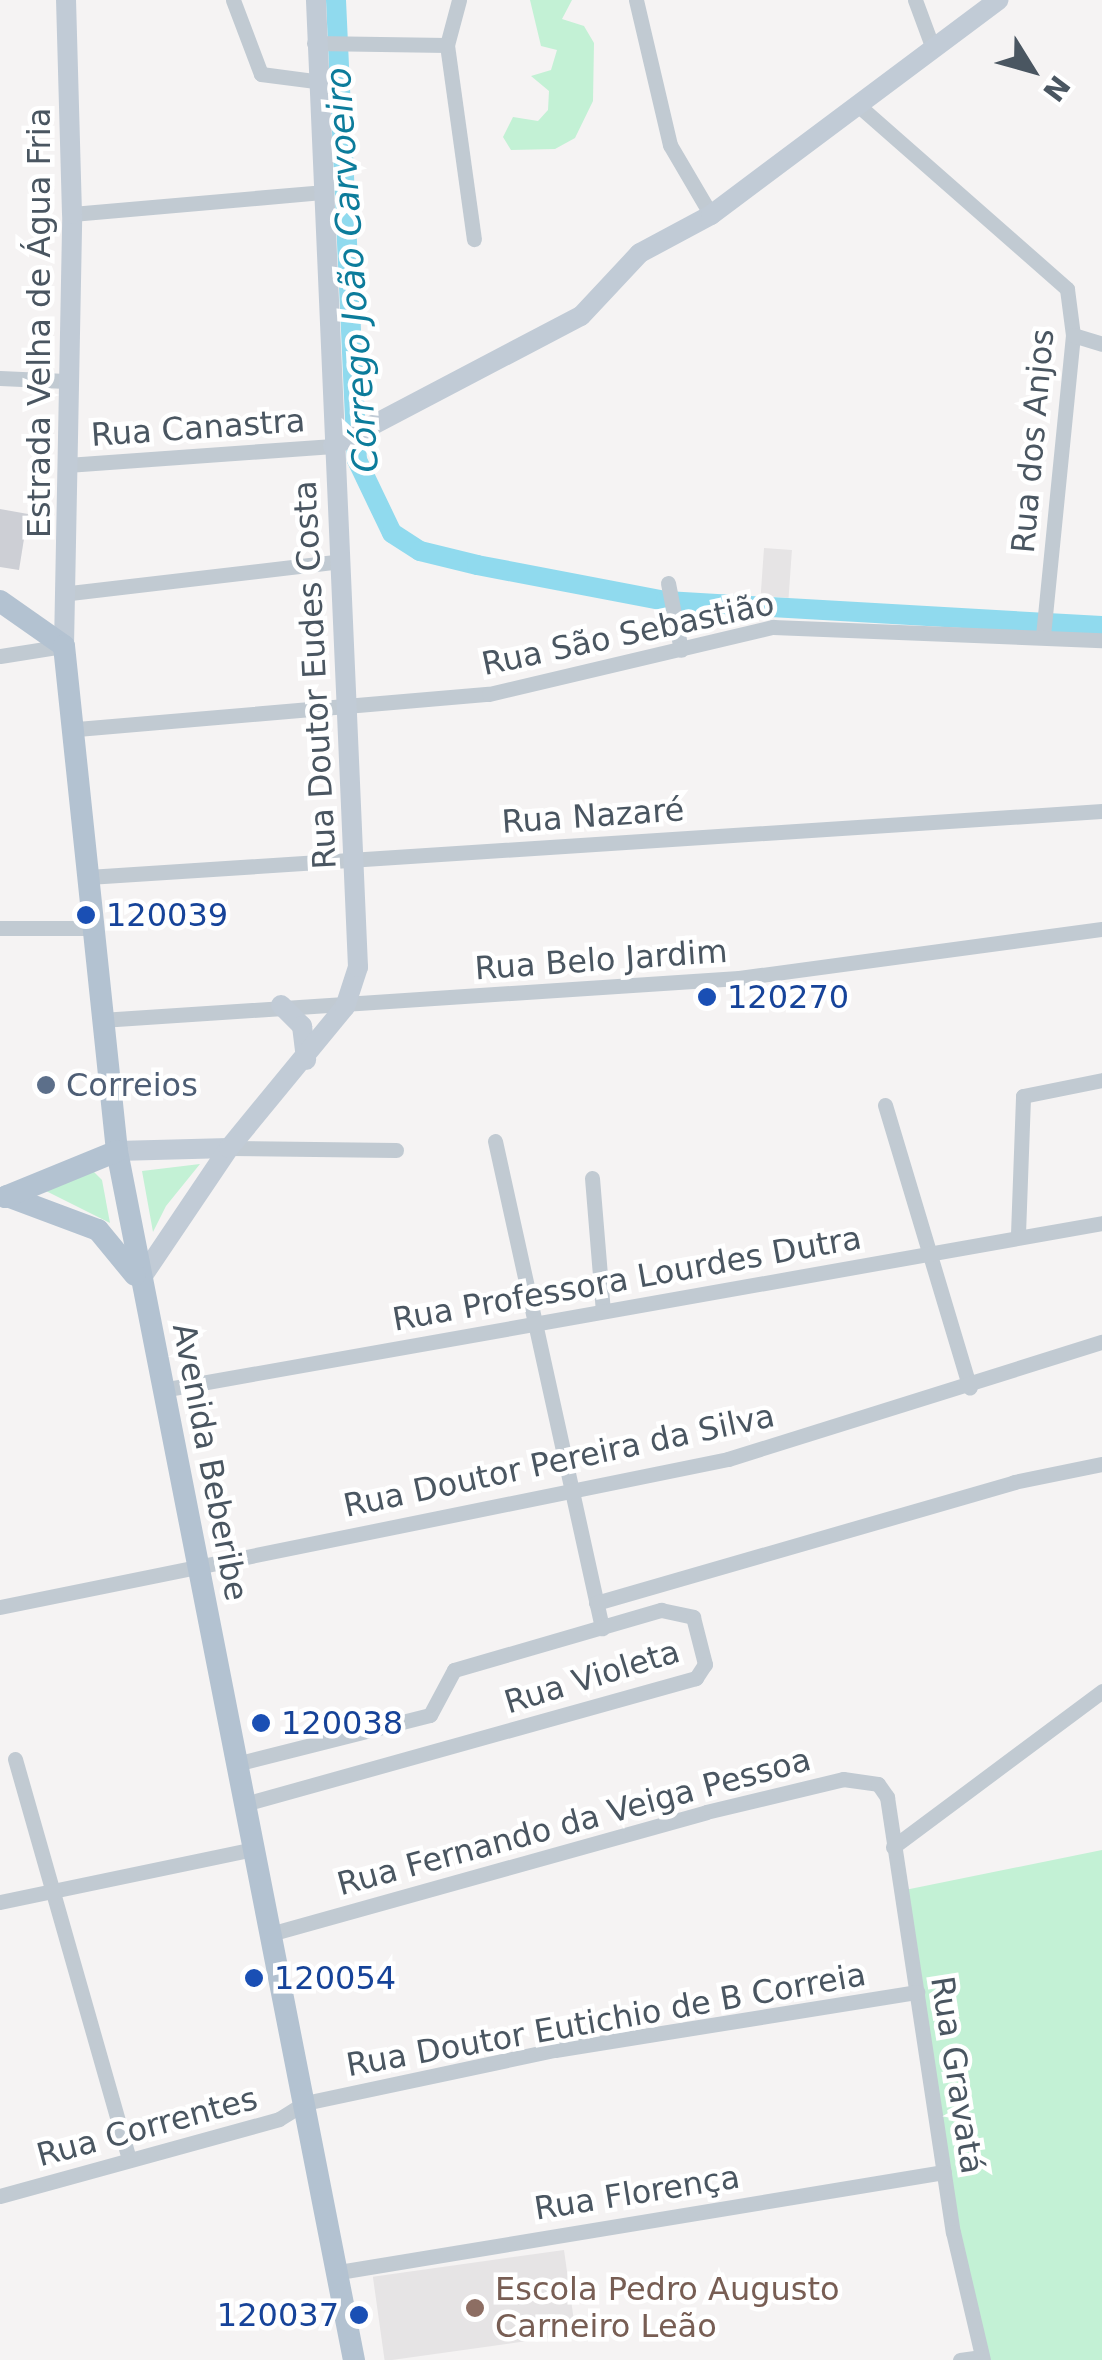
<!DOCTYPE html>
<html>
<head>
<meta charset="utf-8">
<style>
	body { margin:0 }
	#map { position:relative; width:1102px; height:2360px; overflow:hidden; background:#f5f3f3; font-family:"DejaVu Sans",sans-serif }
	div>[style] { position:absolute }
	.education>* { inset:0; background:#e6e4e5; transform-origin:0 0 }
	.green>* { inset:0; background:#c3f1d5 }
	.canal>* { height:20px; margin:-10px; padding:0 10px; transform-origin:10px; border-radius:10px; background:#90daee }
	.building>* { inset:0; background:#cdcfd5 }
	.street>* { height:15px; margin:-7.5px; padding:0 7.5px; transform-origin:7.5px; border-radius:7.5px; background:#c1cad2 }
	.secondary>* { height:20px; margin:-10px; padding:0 10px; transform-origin:10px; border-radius:10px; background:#c1cbd6 }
	.primary>* { height:22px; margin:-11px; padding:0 11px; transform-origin:11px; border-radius:11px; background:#b3c2d1 }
	.dots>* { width:28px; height:28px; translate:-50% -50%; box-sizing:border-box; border:5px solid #fff; border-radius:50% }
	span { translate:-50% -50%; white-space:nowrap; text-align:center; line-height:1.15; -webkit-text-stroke:9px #fff; paint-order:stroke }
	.street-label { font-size:32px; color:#4a5661 }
	.transit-label { font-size:32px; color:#164399 }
	.left { translate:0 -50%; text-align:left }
	.right { translate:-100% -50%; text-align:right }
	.service-label { font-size:32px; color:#4e5e75 }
	.education-label { font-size:32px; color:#785e54 }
	.water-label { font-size:35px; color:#0c7c9b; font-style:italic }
	.north { position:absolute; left:982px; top:20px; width:100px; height:100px; -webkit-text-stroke:8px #fff; paint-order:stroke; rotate:127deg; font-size:28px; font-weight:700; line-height:40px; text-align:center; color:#4a5661 }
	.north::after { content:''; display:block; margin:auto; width:35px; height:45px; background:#4a5661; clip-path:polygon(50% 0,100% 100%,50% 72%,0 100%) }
</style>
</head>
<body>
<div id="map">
	<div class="education">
		<i style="left:764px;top:548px;width:28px;height:48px;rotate:4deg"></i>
		<i style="left:564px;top:2250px;width:85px;height:193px;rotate:82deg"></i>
	</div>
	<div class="green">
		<i style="clip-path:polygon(530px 0,572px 0,562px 19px,584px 26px,594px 43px,593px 101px,575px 138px,555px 149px,511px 150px,503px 137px,513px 117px,538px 121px,548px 110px,549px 91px,531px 76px,551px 70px,557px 50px,541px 46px)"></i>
		<i style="clip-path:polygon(200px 1164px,166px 1206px,153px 1232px,142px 1171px)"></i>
		<i style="clip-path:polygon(91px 1169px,102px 1180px,110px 1223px,44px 1190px)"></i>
		<i style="clip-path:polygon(1102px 1850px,1102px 2360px,983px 2360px,900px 1891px)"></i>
	</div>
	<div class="canal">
		<i style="left:336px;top:0;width:460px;rotate:87.4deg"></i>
		<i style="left:357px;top:460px;width:81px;rotate:64.4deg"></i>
		<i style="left:392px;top:533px;width:33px;rotate:33deg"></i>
		<i style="left:420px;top:551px;width:59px;rotate:13.8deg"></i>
		<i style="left:477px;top:565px;width:192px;rotate:10.8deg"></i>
		<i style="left:666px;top:601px;width:437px;rotate:3.3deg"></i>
	</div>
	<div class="building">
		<i style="clip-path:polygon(0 509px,28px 514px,19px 570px,0 567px)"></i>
	</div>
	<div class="street">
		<i style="left:233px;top:0;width:79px;rotate:69.3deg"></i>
		<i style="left:261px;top:74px;width:53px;rotate:7.5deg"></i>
		<i style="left:459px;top:0;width:47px;rotate:104.9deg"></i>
		<i style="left:447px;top:45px;width:196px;rotate:82.1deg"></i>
		<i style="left:636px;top:0;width:149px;rotate:76.8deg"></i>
		<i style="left:670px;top:145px;width:81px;rotate:59.6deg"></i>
		<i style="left:915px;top:0;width:49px;rotate:69.7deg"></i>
		<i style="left:314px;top:43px;width:133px;rotate:0.9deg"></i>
		<i style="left:859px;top:106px;width:277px;rotate:41.3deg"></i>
		<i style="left:1067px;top:289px;width:46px;rotate:82.6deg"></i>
		<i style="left:1073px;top:335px;width:303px;rotate:95.7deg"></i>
		<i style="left:72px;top:214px;width:251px;rotate:-5deg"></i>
		<i style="left:1073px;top:335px;width:30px;rotate:17deg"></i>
		<i style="left:0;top:378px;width:66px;rotate:2.6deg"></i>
		<i style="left:67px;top:465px;width:267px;rotate:-4.1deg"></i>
		<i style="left:668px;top:583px;width:68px;rotate:79deg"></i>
		<i style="left:70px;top:593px;width:273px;rotate:-6.7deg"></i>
		<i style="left:0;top:656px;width:65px;rotate:-8.9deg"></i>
		<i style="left:77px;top:729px;width:413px;rotate:-4.9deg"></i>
		<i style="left:489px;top:694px;width:292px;rotate:-13.3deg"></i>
		<i style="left:773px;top:627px;width:329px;rotate:2.3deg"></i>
		<i style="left:88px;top:877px;width:1016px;rotate:-3.72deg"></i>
		<i style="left:0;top:928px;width:94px"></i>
		<i style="left:101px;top:1020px;width:639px;rotate:-3.77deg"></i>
		<i style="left:739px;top:978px;width:366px;rotate:-7.7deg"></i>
		<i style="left:885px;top:1105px;width:295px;rotate:73.3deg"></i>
		<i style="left:495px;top:1141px;width:499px;rotate:77.6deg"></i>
		<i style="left:229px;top:1148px;width:167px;rotate:0.7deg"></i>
		<i style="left:592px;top:1178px;width:133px;rotate:85.3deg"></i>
		<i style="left:1018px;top:1234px;width:138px;rotate:-87.9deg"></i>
		<i style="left:1023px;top:1096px;width:81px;rotate:-11.4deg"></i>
		<i style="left:162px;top:1390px;width:955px;rotate:-10.07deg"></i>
		<i style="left:596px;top:1603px;width:435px;rotate:-16.1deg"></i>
		<i style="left:1014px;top:1482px;width:90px;rotate:-11.6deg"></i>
		<i style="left:0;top:1607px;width:743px;rotate:-11.49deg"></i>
		<i style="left:728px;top:1459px;width:392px;rotate:-17.4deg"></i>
		<i style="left:15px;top:1759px;width:417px;rotate:74.1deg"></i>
		<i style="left:236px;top:1764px;width:200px;rotate:-14.2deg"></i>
		<i style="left:430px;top:1715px;width:51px;rotate:-61.9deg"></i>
		<i style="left:454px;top:1670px;width:216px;rotate:-16.2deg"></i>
		<i style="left:661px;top:1610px;width:33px;rotate:12deg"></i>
		<i style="left:693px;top:1617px;width:49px;rotate:75.7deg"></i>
		<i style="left:705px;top:1664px;width:17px;rotate:123deg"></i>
		<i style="left:696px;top:1678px;width:468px;rotate:164.4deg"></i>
		<i style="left:893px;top:1847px;width:261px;rotate:-36.7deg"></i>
		<i style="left:0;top:1902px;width:258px;rotate:-11.8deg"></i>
		<i style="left:270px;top:1934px;width:453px;rotate:-15.6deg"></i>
		<i style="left:706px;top:1812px;width:141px;rotate:-13.5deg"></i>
		<i style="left:843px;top:1779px;width:35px;rotate:8deg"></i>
		<i style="left:878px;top:1784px;width:16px;rotate:55deg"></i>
		<i style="left:887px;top:1797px;width:440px;rotate:81.4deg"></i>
		<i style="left:953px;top:2232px;width:131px;rotate:76.8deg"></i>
		<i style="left:0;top:2196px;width:289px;rotate:-15.4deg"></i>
		<i style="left:279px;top:2119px;width:31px;rotate:-32deg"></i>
		<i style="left:305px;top:2103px;width:256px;rotate:-12deg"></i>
		<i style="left:555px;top:2050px;width:367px;rotate:-9.1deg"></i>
		<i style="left:339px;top:2272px;width:613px;rotate:-9.39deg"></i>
		<i style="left:960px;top:2360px;width:22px;rotate:-8deg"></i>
	</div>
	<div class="secondary">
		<i style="left:333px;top:446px;width:280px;rotate:-27.7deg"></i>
		<i style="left:581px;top:316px;width:86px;rotate:-46.9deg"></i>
		<i style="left:640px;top:253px;width:81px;rotate:-28.2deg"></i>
		<i style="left:711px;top:215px;width:359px;rotate:-36.8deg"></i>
		<i style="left:64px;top:646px;width:432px;rotate:-88.9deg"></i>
		<i style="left:72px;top:214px;width:214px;rotate:-91.6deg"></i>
		<i style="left:281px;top:1005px;width:30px;rotate:45deg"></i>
		<i style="left:302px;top:1026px;width:34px;rotate:83deg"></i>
		<i style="left:117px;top:1151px;width:112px;rotate:-1.5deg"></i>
		<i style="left:142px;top:1277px;width:156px;rotate:-56deg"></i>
		<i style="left:229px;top:1148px;width:183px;rotate:-50.6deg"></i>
		<i style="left:345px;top:1007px;width:42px;rotate:-72deg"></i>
		<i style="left:358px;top:967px;width:968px;rotate:-92.49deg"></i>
	</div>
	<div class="primary">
		<i style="left:0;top:601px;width:78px;rotate:35.1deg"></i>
		<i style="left:64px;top:646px;width:508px;rotate:84.01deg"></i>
		<i style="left:117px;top:1151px;width:1232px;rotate:78.91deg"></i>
		<i style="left:7px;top:1196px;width:97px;rotate:20.5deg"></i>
		<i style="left:98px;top:1230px;width:58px;rotate:50.6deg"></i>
		<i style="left:5px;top:1197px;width:121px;rotate:-22.3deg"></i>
	</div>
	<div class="dots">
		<i style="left:86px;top:915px;background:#1a4fb4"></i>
		<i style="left:707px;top:997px;background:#1a4fb4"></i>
		<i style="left:46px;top:1085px;background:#5c6f8a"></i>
		<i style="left:261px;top:1723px;background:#1a4fb4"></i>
		<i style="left:254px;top:1978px;background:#1a4fb4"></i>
		<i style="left:475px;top:2308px;background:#8d6e63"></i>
		<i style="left:359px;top:2315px;background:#1a4fb4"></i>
	</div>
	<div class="street-label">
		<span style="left:39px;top:323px;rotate:-90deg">Estrada Velha de Água Fria</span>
		<span style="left:198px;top:428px;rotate:-4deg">Rua Canastra</span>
		<span style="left:1033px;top:441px;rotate:-85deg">Rua dos Anjos</span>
		<span style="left:628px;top:634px;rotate:-12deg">Rua São Sebastião</span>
		<span style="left:315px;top:675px;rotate:-93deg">Rua Doutor Eudes Costa</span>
		<span style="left:593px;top:816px;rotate:-4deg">Rua Nazaré</span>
		<span style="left:601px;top:960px;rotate:-4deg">Rua Belo Jardim</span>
		<span style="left:627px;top:1279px;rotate:-10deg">Rua Professora Lourdes Dutra</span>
		<span style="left:559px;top:1461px;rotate:-12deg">Rua Doutor Pereira da Silva</span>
		<span style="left:210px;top:1462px;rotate:79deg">Avenida Beberibe</span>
		<span style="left:592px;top:1677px;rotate:-17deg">Rua Violeta</span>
		<span style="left:574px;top:1822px;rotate:-15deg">Rua Fernando da Veiga Pessoa</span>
		<span style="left:606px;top:2020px;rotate:-10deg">Rua Doutor Eutichio de B Correia</span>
		<span style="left:957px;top:2075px;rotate:81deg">Rua Gravatá</span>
		<span style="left:147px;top:2127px;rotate:-15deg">Rua Correntes</span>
		<span style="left:637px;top:2193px;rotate:-9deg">Rua Florença</span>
	</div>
	<div class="transit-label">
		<span class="left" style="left:106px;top:915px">120039</span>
		<span class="left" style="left:727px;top:997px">120270</span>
		<span class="left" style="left:281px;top:1723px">120038</span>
		<span class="left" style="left:274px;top:1978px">120054</span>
		<span class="right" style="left:339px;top:2315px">120037</span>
	</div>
	<div class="service-label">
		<span class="left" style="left:66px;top:1085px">Correios</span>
	</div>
	<div class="education-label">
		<span class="left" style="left:495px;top:2308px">Escola Pedro Augusto<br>Carneiro Leão</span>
	</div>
	<div class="water-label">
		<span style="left:352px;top:270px;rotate:-94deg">Córrego João Carvoeiro</span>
	</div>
	<div class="north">N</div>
</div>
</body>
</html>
